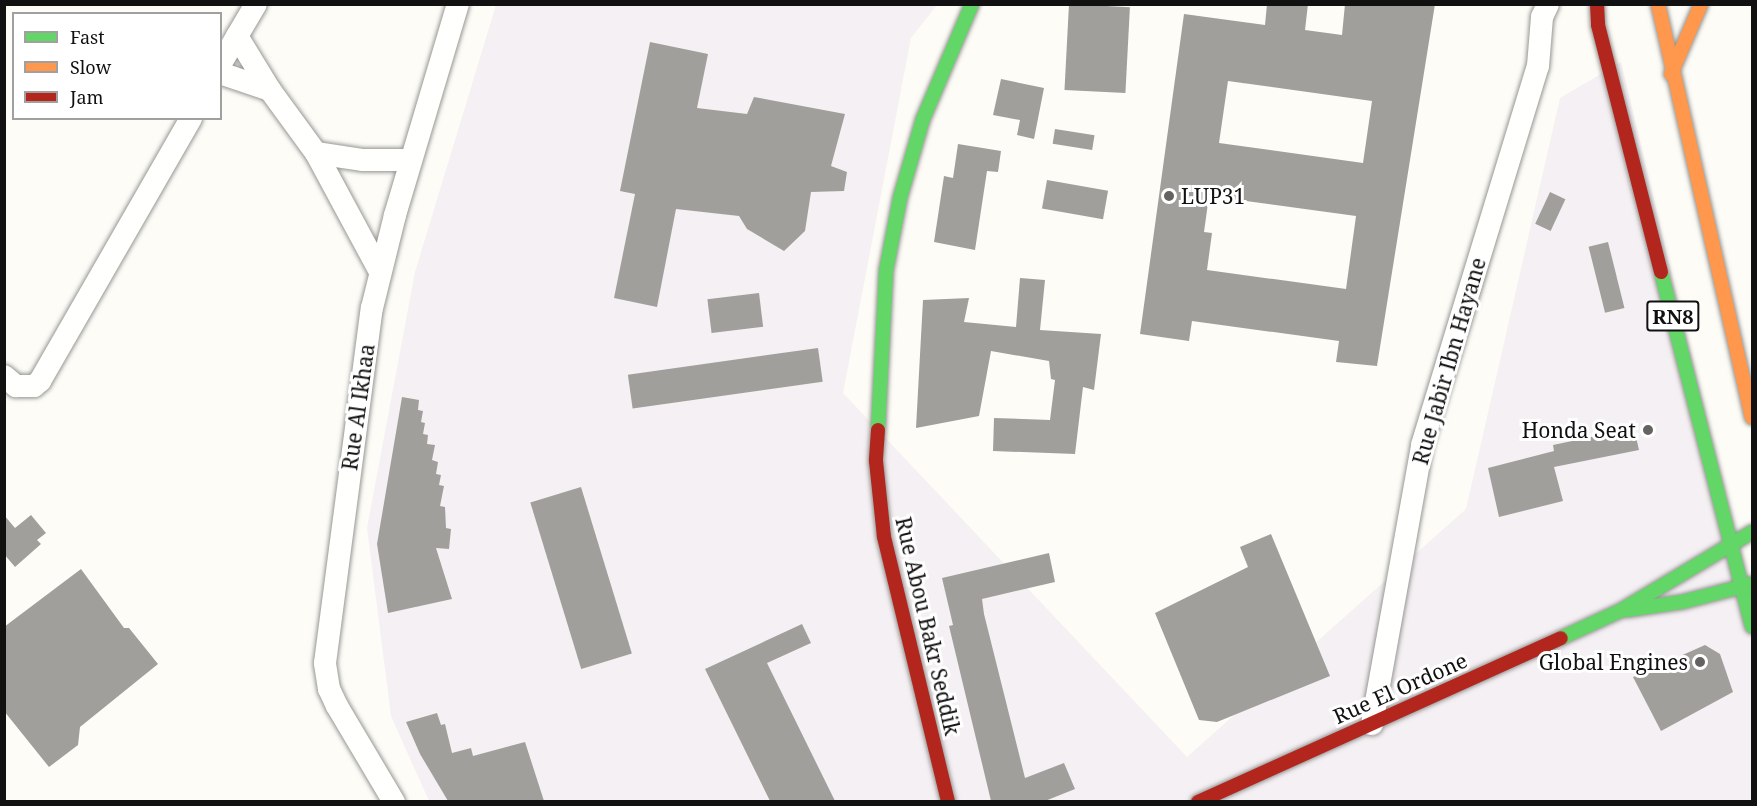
<!DOCTYPE html>
<html>
<head>
<meta charset="utf-8">
<style>
	body { margin:0 }
	#map { position:relative; width:1757px; height:806px; overflow:hidden; background:#fdfcf7; font-family:"Noto Serif",serif }
	div>[style] { position:absolute }
	.industrial>* { inset:0; background:#f5f0f3 }
	.building>* { inset:0; background:#a19f9c; transform-origin:0 0 }
	.roads { filter:drop-shadow(0 0 2px #979795) drop-shadow(0 0 2px #979795) }
	.street>* { height:22px; margin:-11px; padding:0 11px; transform-origin:11px; border-radius:11px; background:#fffffe }
	.fast>* { height:14px; margin:-7px; padding:0 7px; transform-origin:7px; border-radius:7px; background:#63d668 }
	.slow>* { height:14px; margin:-7px; padding:0 7px; transform-origin:7px; border-radius:7px; background:#ff974d }
	.jam>* { height:14px; margin:-7px; padding:0 7px; transform-origin:7px; border-radius:7px; background:#b3261e }
	.dots>* { width:16px; height:16px; translate:-50% -50%; box-sizing:border-box; border:3px solid #fff; border-radius:50% }
	span { translate:-50% -50%; white-space:nowrap; text-align:center; line-height:1.15; -webkit-text-stroke:6px #fff; paint-order:stroke }
	.shield-label span { padding:2px 4px; background:#fff; border:2px solid; border-radius:4px; -webkit-text-stroke-width:0 }
	.shield-label { font-size:20px; color:#111; font-weight:700 }
	.poi-label { font-size:21px; color:#111 }
	.left { translate:0 -50%; text-align:left }
	.right { translate:-100% -50%; text-align:right }
	.street-label { font-size:21px; color:#111 }
	.frame { position:absolute; inset:0; border:6px solid #111; pointer-events:none }
	.legend { position:absolute; left:12px; top:12px; width:210px; height:108px; box-sizing:border-box; background:#fff; border:2px solid #a0a0a0; margin:0; padding:8px 10px; list-style:none; font-size:18px; color:#111 }
	.legend li { display:flex; align-items:center; gap:12px; height:30px }
	.legend b { width:30px; border:2px solid #a0a0a0 }
</style>
</head>
<body>
<div id="map">
	<div class="industrial">
		<i style="clip-path:polygon(496px 5px,937px 5px,911px 38px,843px 393px,1187px 757px,1466px 509px,1560px 98px,1621px 62px,1752px 608px,1752px 801px,429px 801px,391px 716px,367px 528px,415px 272px)"></i>
	</div>
	<div class="building">
		<i style="left:1069px;top:4px;width:61px;height:86px;rotate:3deg"></i>
		<i style="clip-path:polygon(evenodd,1267px 4px,1308px 4px,1305px 30px,1342px 35px,1345px 4px,1435px 4px,1377px 366px,1336px 362px,1339px 341px,1192px 321px,1189px 341px,1140px 334px,1184px 14px,1265px 25px,1267px 4px,1228px 81px,1372px 101px,1363px 163px,1219px 143px,1228px 81px,1267px 4px,1209px 196px,1356px 216px,1346px 289px,1207px 270px,1212px 233px,1204px 232px,1209px 196px)"></i>
		<i style="clip-path:polygon(650px 42px,708px 54px,697px 108px,747px 114px,754px 97px,845px 114px,831px 166px,847px 172px,844px 191px,811px 192px,805px 231px,784px 251px,747px 229px,739px 216px,676px 209px,657px 307px,614px 298px,635px 194px,620px 191px)"></i>
		<i style="clip-path:polygon(1001px 79px,1044px 88px,1034px 139px,1017px 135px,1020px 120px,993px 115px)"></i>
		<i style="left:1055px;top:129px;width:40px;height:15px;rotate:9deg"></i>
		<i style="clip-path:polygon(958px 144px,1001px 151px,998px 172px,987px 171px,975px 250px,934px 242px,944px 176px,953px 178px)"></i>
		<i style="left:1047px;top:180px;width:62px;height:29px;rotate:10deg"></i>
		<i style="left:1550px;top:192px;width:17px;height:35px;rotate:25deg"></i>
		<i style="left:1608px;top:242px;width:68px;height:20px;rotate:76deg"></i>
		<i style="clip-path:polygon(1020px 278px,1045px 280px,1040px 330px,1101px 334px,1094px 390px,1083px 387px,1075px 454px,993px 451px,994px 418px,1050px 420px,1055px 380px,1051px 379px,1049px 361px,991px 351px,979px 416px,916px 428px,923px 300px,969px 298px,964px 322px,1016px 327px)"></i>
		<i style="left:759px;top:293px;width:34px;height:52px;rotate:83deg"></i>
		<i style="left:818px;top:348px;width:34px;height:192px;rotate:82deg"></i>
		<i style="clip-path:polygon(402px 397px,419px 400px,418px 410px,423px 411px,421px 422px,425px 423px,423px 434px,428px 435px,427px 444px,435px 445px,432px 460px,438px 462px,436px 474px,441px 475px,439px 485px,444px 486px,440px 506px,445px 507px,446px 528px,451px 529px,449px 549px,436px 548px,452px 599px,388px 613px,377px 544px)"></i>
		<i style="clip-path:polygon(1634px 428px,1639px 450px,1554px 467px,1563px 501px,1499px 517px,1488px 468px,1554px 451px,1553px 445px)"></i>
		<i style="left:581px;top:487px;width:174px;height:53px;rotate:73deg"></i>
		<i style="clip-path:polygon(4px 515px,15px 528px,31px 515px,46px 533px,37px 540px,41px 544px,15px 567px,4px 554px)"></i>
		<i style="clip-path:polygon(1271px 534px,1330px 676px,1217px 722px,1199px 720px,1155px 613px,1248px 567px,1240px 547px)"></i>
		<i style="clip-path:polygon(1049px 553px,1055px 582px,982px 599px,984px 614px,1025px 778px,1064px 763px,1075px 789px,1045px 801px,991px 801px,949px 626px,953px 625px,942px 578px)"></i>
		<i style="clip-path:polygon(81px 569px,124px 628px,129px 628px,158px 664px,80px 727px,78px 745px,49px 767px,4px 711px,4px 627px)"></i>
		<i style="clip-path:polygon(802px 624px,811px 643px,767px 663px,835px 801px,770px 801px,705px 669px)"></i>
		<i style="clip-path:polygon(1705px 645px,1720px 654px,1733px 692px,1661px 731px,1633px 677px)"></i>
		<i style="clip-path:polygon(437px 713px,441px 725px,445px 724px,452px 753px,471px 748px,473px 756px,525px 742px,544px 801px,448px 801px,420px 754px,406px 722px)"></i>
	</div>
	<div class="roads">
		<div class="street">
			<i style="left:237px;top:36px;width:63px;rotate:58.6deg"></i>
			<i style="left:270px;top:90px;width:78px;rotate:53.9deg"></i>
			<i style="left:316px;top:153px;width:135px;rotate:61.7deg"></i>
			<i style="left:220px;top:65px;width:71px;rotate:-59.5deg"></i>
			<i style="left:220px;top:73px;width:53px;rotate:18.8deg"></i>
			<i style="left:316px;top:153px;width:48px;rotate:8.5deg"></i>
			<i style="left:363px;top:160px;width:48px"></i>
			<i style="left:4px;top:376px;width:16px;rotate:40deg"></i>
			<i style="left:16px;top:386px;width:18px"></i>
			<i style="left:34px;top:386px;width:8px;rotate:-40deg"></i>
			<i style="left:40px;top:381px;width:303px;rotate:-60.1deg"></i>
			<i style="left:1372px;top:724px;width:283px;rotate:-79.8deg"></i>
			<i style="left:1422px;top:445px;width:396px;rotate:-73deg"></i>
			<i style="left:1538px;top:66px;width:49px;rotate:-85.3deg"></i>
			<i style="left:1542px;top:17px;width:14px;rotate:-65deg"></i>
			<i style="left:394px;top:802px;width:112px;rotate:-120.7deg"></i>
			<i style="left:337px;top:706px;width:19px;rotate:-115deg"></i>
			<i style="left:329px;top:689px;width:26px;rotate:-99deg"></i>
			<i style="left:325px;top:663px;width:358px;rotate:-82.5deg"></i>
			<i style="left:372px;top:308px;width:96px;rotate:-76.1deg"></i>
			<i style="left:395px;top:215px;width:220px;rotate:-73.4deg"></i>
		</div>
		<div class="fast">
			<i style="left:1661px;top:272px;width:366px;rotate:75.6deg"></i>
			<i style="left:878px;top:430px;width:159px;rotate:-87.1deg"></i>
			<i style="left:886px;top:271px;width:74px;rotate:-79.1deg"></i>
			<i style="left:900px;top:198px;width:82px;rotate:-73.8deg"></i>
			<i style="left:923px;top:119px;width:125px;rotate:-66.9deg"></i>
			<i style="left:1627px;top:610px;width:56px;rotate:-8.3deg"></i>
			<i style="left:1682px;top:602px;width:72px;rotate:-14.4deg"></i>
			<i style="left:1561px;top:638px;width:65px;rotate:-24.6deg"></i>
			<i style="left:1620px;top:611px;width:154px;rotate:-30.9deg"></i>
		</div>
		<div class="slow">
			<i style="left:1658px;top:4px;width:424px;rotate:77.2deg"></i>
			<i style="left:1671px;top:74px;width:76px;rotate:-66.8deg"></i>
		</div>
		<div class="jam">
			<i style="left:1597px;top:4px;width:21px;rotate:87deg"></i>
			<i style="left:1598px;top:25px;width:255px;rotate:75.7deg"></i>
			<i style="left:878px;top:430px;width:31px;rotate:94deg"></i>
			<i style="left:876px;top:461px;width:76px;rotate:84deg"></i>
			<i style="left:884px;top:537px;width:273px;rotate:76.4deg"></i>
			<i style="left:1198px;top:802px;width:398px;rotate:-24.3deg"></i>
		</div>
	</div>
	<div class="dots">
		<i style="left:1169px;top:196px;background:#646362"></i>
		<i style="left:1648px;top:430px;background:#646362"></i>
		<i style="left:1700px;top:662px;background:#646362"></i>
	</div>
	<div class="shield-label">
		<span style="left:1673px;top:316px">RN8</span>
	</div>
	<div class="poi-label">
		<span class="left" style="left:1181px;top:196px">LUP31</span>
		<span class="right" style="left:1636px;top:430px">Honda Seat</span>
		<span class="right" style="left:1688px;top:662px">Global Engines</span>
	</div>
	<div class="street-label">
		<span style="left:1449px;top:361px;rotate:-74deg">Rue Jabir Ibn Hayane</span>
		<span style="left:358px;top:407px;rotate:-82deg">Rue Al Ikhaa</span>
		<span style="left:928px;top:626px;rotate:77deg">Rue Abou Bakr Seddik</span>
		<span style="left:1400px;top:688px;rotate:-24deg">Rue El Ordone</span>
	</div>
	<div class="frame"></div>
	<ul class="legend">
	<li><b style="height:8px;background:#63d668"></b>Fast</li>
	<li><b style="height:8px;background:#ff974d"></b>Slow</li>
	<li><b style="height:8px;background:#b3261e"></b>Jam</li>
	</ul>
</div>
</body>
</html>
